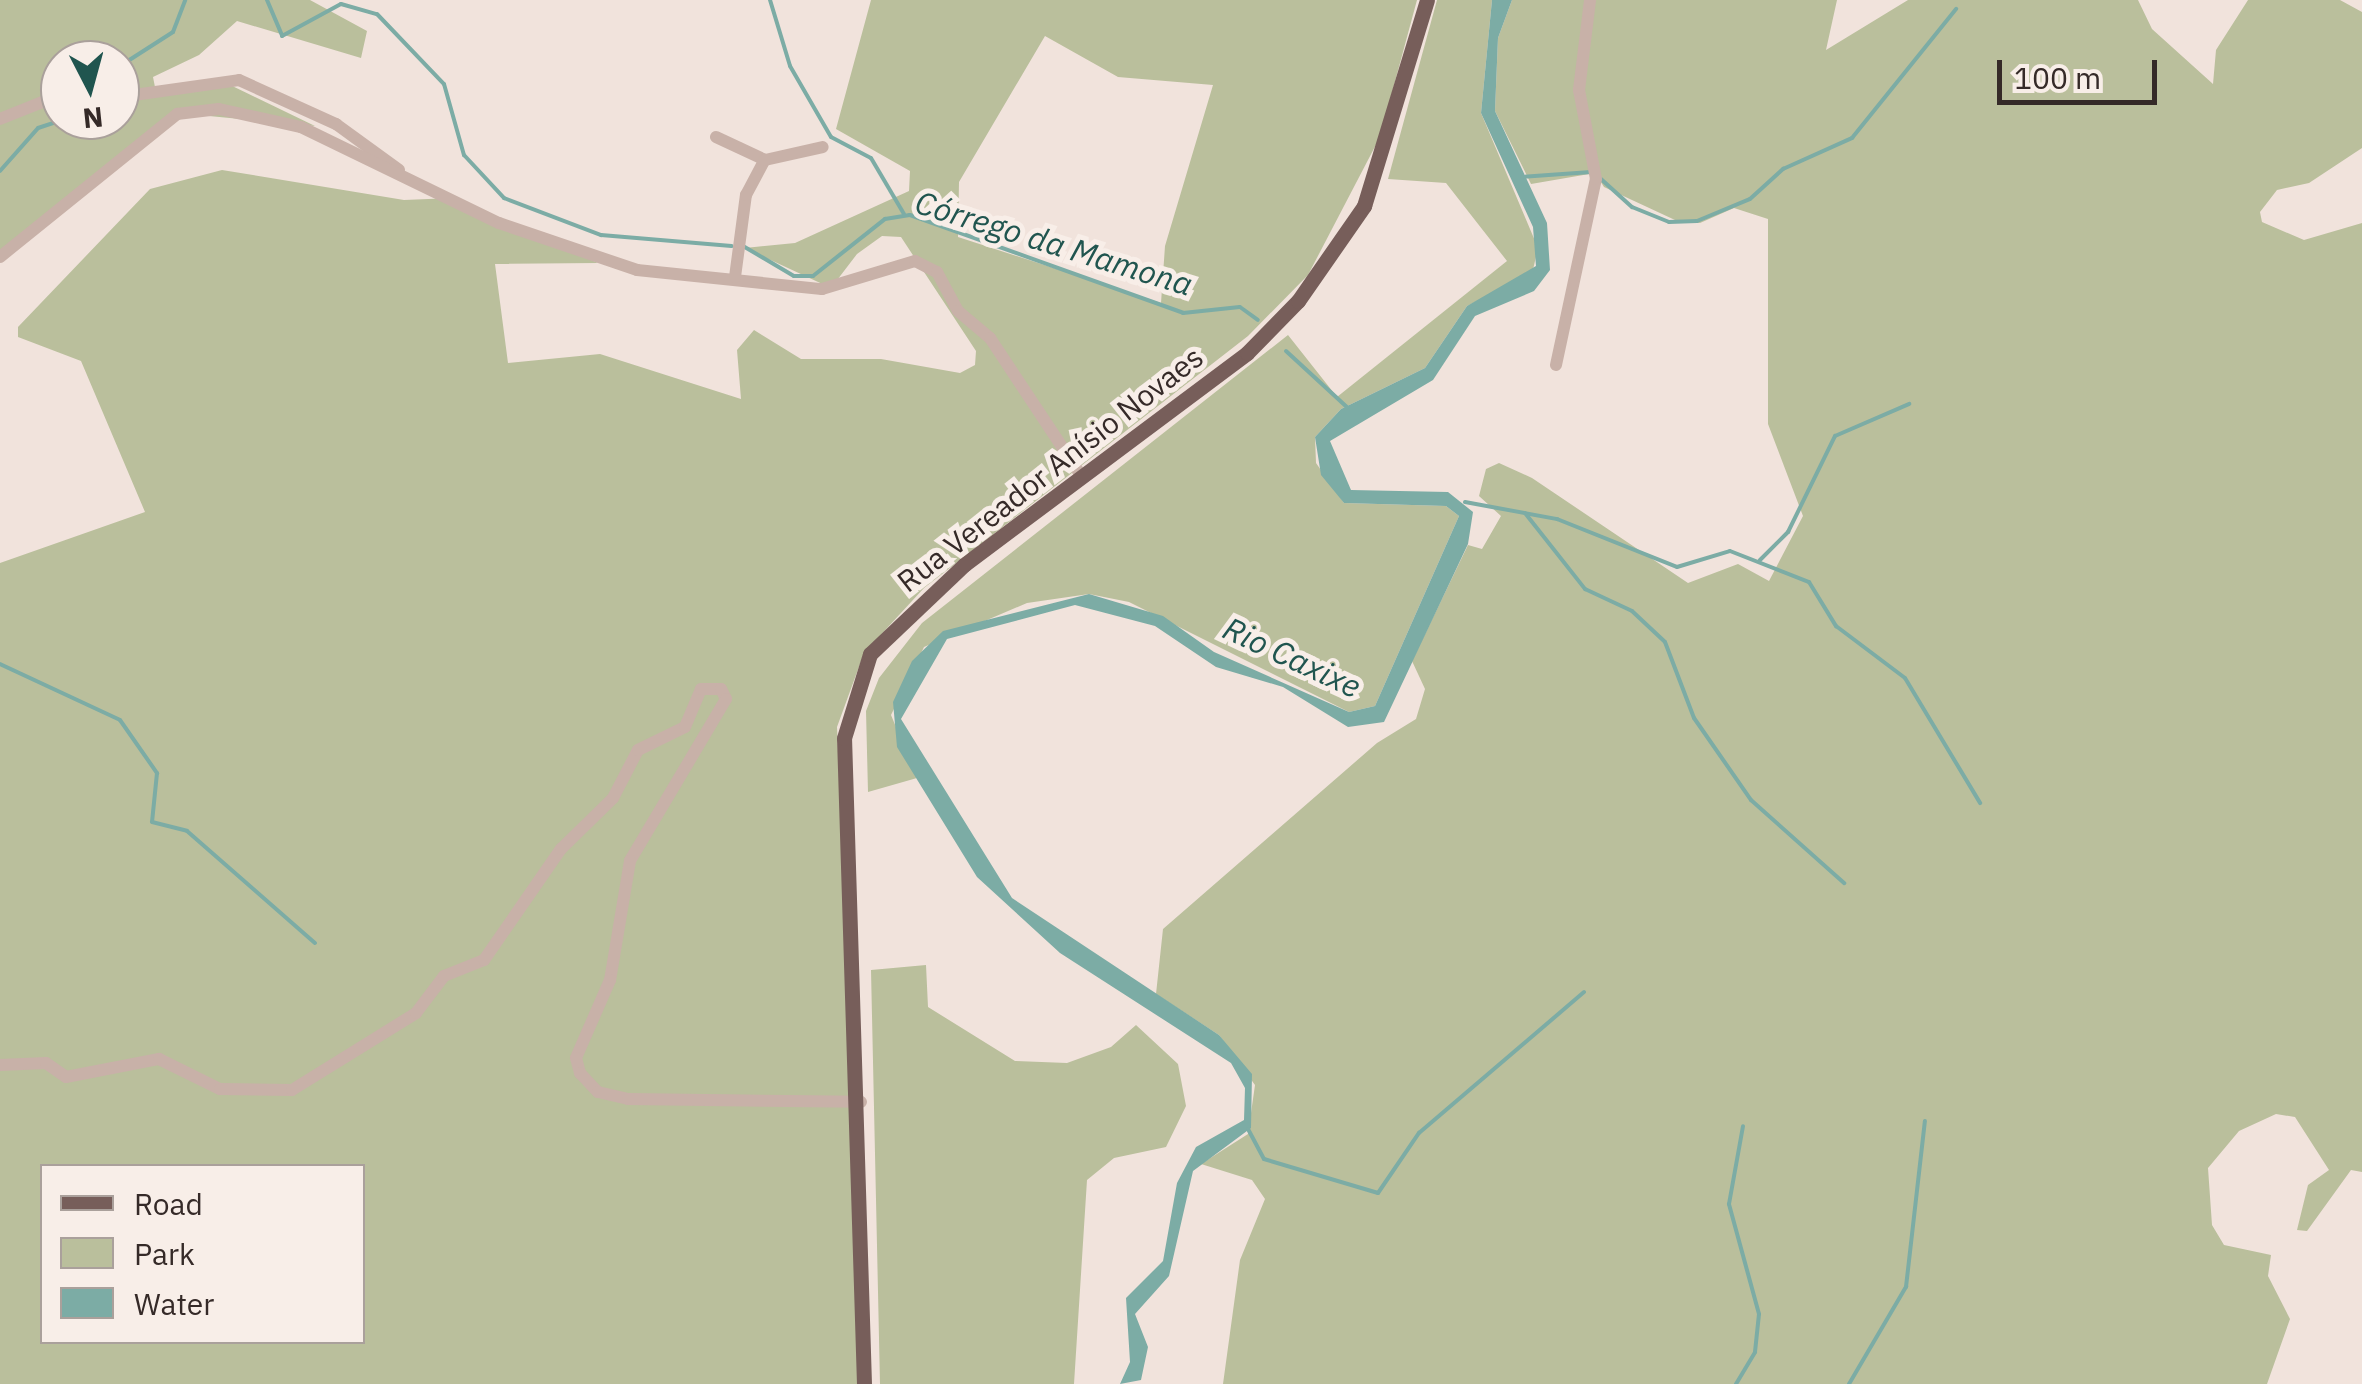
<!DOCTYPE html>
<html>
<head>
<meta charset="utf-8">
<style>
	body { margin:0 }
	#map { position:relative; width:2362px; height:1384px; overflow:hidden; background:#f1e3dc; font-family:"IBM Plex Sans",sans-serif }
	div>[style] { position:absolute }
	.green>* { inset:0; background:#babf9c }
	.water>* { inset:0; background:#7caca5 }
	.stream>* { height:4px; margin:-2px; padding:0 2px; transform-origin:2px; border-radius:2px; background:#7caca5 }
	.minor>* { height:12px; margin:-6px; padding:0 6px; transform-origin:6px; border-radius:6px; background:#c8b1a8 }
	.major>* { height:15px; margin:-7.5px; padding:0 7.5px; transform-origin:7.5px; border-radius:7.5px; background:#775e5a }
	span { translate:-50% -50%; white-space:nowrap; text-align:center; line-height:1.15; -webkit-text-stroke:10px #f8eee8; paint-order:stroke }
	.street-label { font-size:30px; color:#352a28 }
	.water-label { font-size:32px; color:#20554f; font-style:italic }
	.legend { position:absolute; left:40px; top:1164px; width:325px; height:180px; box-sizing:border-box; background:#f8eee8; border:2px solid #aaa09b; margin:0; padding:12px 18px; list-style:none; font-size:30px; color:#352a28 }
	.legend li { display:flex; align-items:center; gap:20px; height:50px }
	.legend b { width:50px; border:2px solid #aaa09b }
	.north { position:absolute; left:40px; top:40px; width:100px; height:100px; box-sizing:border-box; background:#f8eee8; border:2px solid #aaa09b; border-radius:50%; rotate:174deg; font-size:28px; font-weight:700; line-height:40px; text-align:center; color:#352a28 }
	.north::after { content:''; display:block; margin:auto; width:35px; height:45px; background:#20554f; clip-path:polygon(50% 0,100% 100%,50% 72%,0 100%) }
	.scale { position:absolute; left:1997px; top:60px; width:160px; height:45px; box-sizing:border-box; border:5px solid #352a28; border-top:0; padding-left:12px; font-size:30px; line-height:35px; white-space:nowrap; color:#352a28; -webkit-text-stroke:8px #f8eee8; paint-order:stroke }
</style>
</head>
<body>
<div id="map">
	<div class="green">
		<i style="clip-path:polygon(evenodd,0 0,310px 0,367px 31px,361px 58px,237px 21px,199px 55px,153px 77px,155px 87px,224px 82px,315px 126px,188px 114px,148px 131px,0 260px,0 0,60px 60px,120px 60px,120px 120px,60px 120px,60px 60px)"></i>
		<i style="clip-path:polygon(evenodd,871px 0,1417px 0,1380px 137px,1308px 275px,1248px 336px,924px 588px,864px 653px,837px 727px,864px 1384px,0 1384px,0 563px,145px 512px,81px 361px,18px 337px,18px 327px,150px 189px,222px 170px,404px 200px,453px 198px,598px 263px,495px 264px,508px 363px,600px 354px,741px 399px,737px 350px,754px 330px,801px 359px,881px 359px,960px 373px,975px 365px,976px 351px,901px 237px,882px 236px,857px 254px,831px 288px,745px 248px,795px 243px,909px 191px,910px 171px,836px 129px,871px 0,1045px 36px,1118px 77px,1213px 85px,1165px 246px,1161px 303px,958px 237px,959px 182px,1045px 36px,871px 0,42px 1166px,362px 1166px,362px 1342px,42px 1342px,42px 1166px)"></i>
		<i style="clip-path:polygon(1437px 0,1492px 0,1481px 113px,1538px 248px,1532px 274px,1467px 306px,1425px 368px,1341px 409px,1315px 437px,1316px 463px,1344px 503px,1446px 506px,1459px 516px,1375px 706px,1349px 712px,1129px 602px,1089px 594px,1027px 603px,924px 647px,891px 715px,917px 778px,868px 792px,866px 711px,879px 678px,922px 623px,1288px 335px,1337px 397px,1507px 261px,1446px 183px,1388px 179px)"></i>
		<i style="clip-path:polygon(1512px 0,1837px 0,1826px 50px,1908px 0,2138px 0,2152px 29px,2213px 84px,2216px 50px,2248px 0,2340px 0,2362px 12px,2362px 148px,2309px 183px,2277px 190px,2260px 212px,2262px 222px,2304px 240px,2362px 223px,2362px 1172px,2351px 1170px,2307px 1231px,2297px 1230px,2308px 1185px,2329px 1170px,2295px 1117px,2276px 1114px,2239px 1131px,2208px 1168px,2212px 1225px,2224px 1245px,2271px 1255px,2268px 1276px,2290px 1319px,2267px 1384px,1223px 1384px,1240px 1260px,1265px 1199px,1252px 1180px,1201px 1164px,1248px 1134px,1255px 1085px,1219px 1035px,1156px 994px,1163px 929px,1377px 743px,1416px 719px,1425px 689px,1412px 661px,1468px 545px,1482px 549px,1501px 516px,1479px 496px,1486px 469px,1499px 463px,1532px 478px,1688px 583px,1738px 564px,1769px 581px,1803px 516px,1768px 424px,1768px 219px,1734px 208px,1700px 223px,1675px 220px,1604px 187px,1595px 173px,1531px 184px,1495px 111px,1498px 38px)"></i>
		<i style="clip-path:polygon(926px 965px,928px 1007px,1015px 1061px,1067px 1063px,1111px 1047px,1136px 1025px,1178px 1064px,1186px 1106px,1166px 1147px,1114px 1158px,1087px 1180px,1074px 1384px,880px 1384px,871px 970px)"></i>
	</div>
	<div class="water">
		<i style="clip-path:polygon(1492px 0,1512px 0,1498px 38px,1495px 111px,1547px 223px,1550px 270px,1534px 291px,1475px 316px,1433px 380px,1330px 441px,1351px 490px,1448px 492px,1473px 512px,1468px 544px,1384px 722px,1348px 727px,1283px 687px,1216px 667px,1155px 626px,1075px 605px,947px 639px,901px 719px,1012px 898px,1219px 1035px,1252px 1074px,1251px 1128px,1193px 1171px,1169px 1276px,1135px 1314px,1148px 1347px,1141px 1380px,1120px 1384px,1130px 1362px,1126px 1298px,1163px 1261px,1177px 1183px,1196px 1147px,1244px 1120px,1245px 1088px,1231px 1063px,1060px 953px,977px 877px,897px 747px,893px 702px,912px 661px,943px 631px,1089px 594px,1163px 616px,1214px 652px,1349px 712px,1375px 706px,1459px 516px,1446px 506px,1344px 503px,1321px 475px,1315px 437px,1341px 409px,1425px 368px,1467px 306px,1536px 266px,1533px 227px,1481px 113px)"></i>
	</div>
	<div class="stream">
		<i style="left:267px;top:0;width:39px;rotate:67deg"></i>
		<i style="left:282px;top:36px;width:67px;rotate:-28.5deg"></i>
		<i style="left:341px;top:4px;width:37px;rotate:16deg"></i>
		<i style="left:377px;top:14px;width:97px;rotate:46.3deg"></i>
		<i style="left:444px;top:84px;width:74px;rotate:74.3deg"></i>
		<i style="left:464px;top:155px;width:59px;rotate:47.1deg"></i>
		<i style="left:504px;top:198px;width:104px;rotate:20.9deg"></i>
		<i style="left:601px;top:235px;width:131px;rotate:4.8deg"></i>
		<i style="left:770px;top:0;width:69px;rotate:73.1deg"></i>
		<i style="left:790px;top:66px;width:82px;rotate:60deg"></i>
		<i style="left:831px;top:137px;width:45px;rotate:27.7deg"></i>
		<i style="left:871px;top:158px;width:65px;rotate:59.5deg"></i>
		<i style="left:120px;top:66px;width:63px;rotate:-32.7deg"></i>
		<i style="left:173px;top:32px;width:34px;rotate:-69deg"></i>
		<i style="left:0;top:171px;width:57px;rotate:-48.5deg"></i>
		<i style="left:38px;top:128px;width:26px;rotate:-18deg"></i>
		<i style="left:1522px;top:177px;width:69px;rotate:-4.1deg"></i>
		<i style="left:1601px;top:179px;width:42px;rotate:42.1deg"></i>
		<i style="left:1632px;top:207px;width:40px;rotate:22deg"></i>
		<i style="left:1669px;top:222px;width:28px;rotate:-2deg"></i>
		<i style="left:1697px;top:221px;width:57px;rotate:-22.5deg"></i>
		<i style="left:1750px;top:199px;width:45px;rotate:-42.3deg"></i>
		<i style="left:1783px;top:169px;width:76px;rotate:-24.2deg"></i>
		<i style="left:1852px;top:138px;width:166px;rotate:-51.1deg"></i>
		<i style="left:743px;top:246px;width:59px;rotate:30.5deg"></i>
		<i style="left:794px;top:276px;width:19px"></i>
		<i style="left:813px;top:276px;width:92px;rotate:-38.4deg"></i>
		<i style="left:885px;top:219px;width:25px;rotate:-9deg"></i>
		<i style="left:910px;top:215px;width:290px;rotate:19.7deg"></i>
		<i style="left:1183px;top:313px;width:57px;rotate:-6deg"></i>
		<i style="left:1240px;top:307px;width:22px;rotate:36deg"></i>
		<i style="left:1286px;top:351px;width:83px;rotate:42.6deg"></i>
		<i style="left:1465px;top:502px;width:94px;rotate:10.5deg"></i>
		<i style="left:1557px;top:519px;width:129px;rotate:21.8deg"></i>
		<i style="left:1677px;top:567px;width:55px;rotate:-16.8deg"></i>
		<i style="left:1730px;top:551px;width:85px;rotate:21.4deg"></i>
		<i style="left:1809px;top:582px;width:52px;rotate:58.5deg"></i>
		<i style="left:1836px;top:626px;width:86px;rotate:37deg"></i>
		<i style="left:1905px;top:678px;width:146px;rotate:59deg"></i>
		<i style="left:1525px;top:513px;width:97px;rotate:51.7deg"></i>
		<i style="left:1585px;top:589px;width:52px;rotate:25.1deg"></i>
		<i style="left:1632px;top:611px;width:45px;rotate:43.2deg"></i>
		<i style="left:1665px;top:642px;width:81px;rotate:69.1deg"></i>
		<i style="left:1694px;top:718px;width:100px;rotate:55.2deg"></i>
		<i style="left:1751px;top:800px;width:125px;rotate:41.7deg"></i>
		<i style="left:1760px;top:560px;width:40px;rotate:-45deg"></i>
		<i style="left:1788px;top:532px;width:107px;rotate:-63.9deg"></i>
		<i style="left:1835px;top:436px;width:81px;rotate:-23.4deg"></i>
		<i style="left:0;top:664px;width:132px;rotate:25deg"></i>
		<i style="left:120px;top:720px;width:65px;rotate:55.1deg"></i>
		<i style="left:157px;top:773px;width:49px;rotate:95.8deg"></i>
		<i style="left:152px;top:822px;width:36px;rotate:14deg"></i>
		<i style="left:187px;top:831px;width:170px;rotate:41.2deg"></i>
		<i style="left:1248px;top:1129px;width:34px;rotate:62deg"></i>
		<i style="left:1264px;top:1159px;width:119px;rotate:16.6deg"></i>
		<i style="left:1378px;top:1193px;width:73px;rotate:-55.7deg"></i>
		<i style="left:1419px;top:1133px;width:217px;rotate:-40.5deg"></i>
		<i style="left:1736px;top:1384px;width:37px;rotate:-59deg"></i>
		<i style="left:1755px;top:1352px;width:38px;rotate:-84deg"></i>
		<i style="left:1759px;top:1314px;width:114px;rotate:-105.3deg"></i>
		<i style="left:1729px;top:1204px;width:79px;rotate:-79.8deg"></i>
		<i style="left:1849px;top:1384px;width:113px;rotate:-59.6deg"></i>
		<i style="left:1906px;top:1287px;width:167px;rotate:-83.5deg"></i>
	</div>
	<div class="minor">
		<i style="left:120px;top:97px;width:120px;rotate:-8.1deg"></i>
		<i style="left:239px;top:80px;width:107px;rotate:24.4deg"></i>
		<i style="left:336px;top:124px;width:78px;rotate:36.1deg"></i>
		<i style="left:0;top:119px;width:65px;rotate:-21.8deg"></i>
		<i style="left:716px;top:137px;width:54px;rotate:25.1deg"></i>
		<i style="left:0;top:257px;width:228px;rotate:-38.9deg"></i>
		<i style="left:177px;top:114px;width:42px;rotate:-6.8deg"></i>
		<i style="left:219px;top:109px;width:84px;rotate:12.4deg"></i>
		<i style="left:301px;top:127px;width:220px;rotate:25.9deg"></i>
		<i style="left:499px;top:223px;width:146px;rotate:18.8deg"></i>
		<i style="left:637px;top:270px;width:186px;rotate:5.9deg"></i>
		<i style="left:822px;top:289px;width:97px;rotate:-16.8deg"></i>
		<i style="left:915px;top:261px;width:25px;rotate:27deg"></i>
		<i style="left:937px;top:272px;width:44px;rotate:61.7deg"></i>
		<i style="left:958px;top:311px;width:42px;rotate:40.2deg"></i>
		<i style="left:990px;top:338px;width:163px;rotate:56.5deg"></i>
		<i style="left:735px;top:277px;width:83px;rotate:-82.4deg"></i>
		<i style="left:746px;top:195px;width:40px;rotate:-62deg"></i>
		<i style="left:765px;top:160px;width:59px;rotate:-12.6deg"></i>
		<i style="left:1556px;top:365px;width:190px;rotate:-77.9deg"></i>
		<i style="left:1596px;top:179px;width:91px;rotate:-100.8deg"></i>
		<i style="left:1579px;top:90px;width:91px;rotate:-83deg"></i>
		<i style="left:0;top:1065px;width:46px;rotate:-2.5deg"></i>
		<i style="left:46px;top:1063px;width:24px;rotate:35deg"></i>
		<i style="left:66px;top:1077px;width:95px;rotate:-11deg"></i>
		<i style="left:159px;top:1059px;width:68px;rotate:26.2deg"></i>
		<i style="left:220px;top:1089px;width:72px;rotate:0.8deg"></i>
		<i style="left:292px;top:1090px;width:146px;rotate:-31.8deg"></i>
		<i style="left:416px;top:1013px;width:46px;rotate:-52.9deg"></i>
		<i style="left:444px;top:976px;width:43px;rotate:-21.8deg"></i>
		<i style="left:484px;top:960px;width:135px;rotate:-55.3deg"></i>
		<i style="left:561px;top:849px;width:73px;rotate:-44.4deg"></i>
		<i style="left:613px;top:798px;width:54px;rotate:-62.5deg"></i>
		<i style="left:638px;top:750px;width:52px;rotate:-26.1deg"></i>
		<i style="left:685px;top:727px;width:41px;rotate:-67.2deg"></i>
		<i style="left:701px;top:689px;width:20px"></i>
		<i style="left:721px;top:689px;width:11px;rotate:63deg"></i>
		<i style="left:726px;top:699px;width:188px;rotate:120.7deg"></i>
		<i style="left:630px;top:861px;width:121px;rotate:99.5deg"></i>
		<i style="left:610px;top:980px;width:85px;rotate:113.6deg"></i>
		<i style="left:576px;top:1058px;width:16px;rotate:75deg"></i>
		<i style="left:580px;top:1073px;width:26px;rotate:47deg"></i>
		<i style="left:598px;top:1092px;width:31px;rotate:13deg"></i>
		<i style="left:628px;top:1099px;width:233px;rotate:0.7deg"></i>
	</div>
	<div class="major">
		<i style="left:864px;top:1384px;width:646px;rotate:-91.77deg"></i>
		<i style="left:844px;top:738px;width:88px;rotate:-72.8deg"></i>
		<i style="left:870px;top:654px;width:131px;rotate:-43.5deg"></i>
		<i style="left:965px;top:564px;width:352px;rotate:-36.8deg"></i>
		<i style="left:1247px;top:353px;width:73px;rotate:-45.6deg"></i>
		<i style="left:1298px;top:301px;width:116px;rotate:-55.2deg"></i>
		<i style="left:1364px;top:206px;width:215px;rotate:-73deg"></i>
	</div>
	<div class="street-label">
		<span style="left:1050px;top:469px;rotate:-38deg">Rua Vereador Anísio Novaes</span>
	</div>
	<div class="water-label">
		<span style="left:1054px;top:243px;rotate:17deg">Córrego da Mamona</span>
		<span style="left:1292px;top:657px;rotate:25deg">Rio Caxixe</span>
	</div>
	<ul class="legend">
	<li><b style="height:12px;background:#775e5a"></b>Road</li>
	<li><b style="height:28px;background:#babf9c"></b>Park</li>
	<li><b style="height:28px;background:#7caca5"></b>Water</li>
	</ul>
	<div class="north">N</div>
	<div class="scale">100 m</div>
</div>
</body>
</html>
